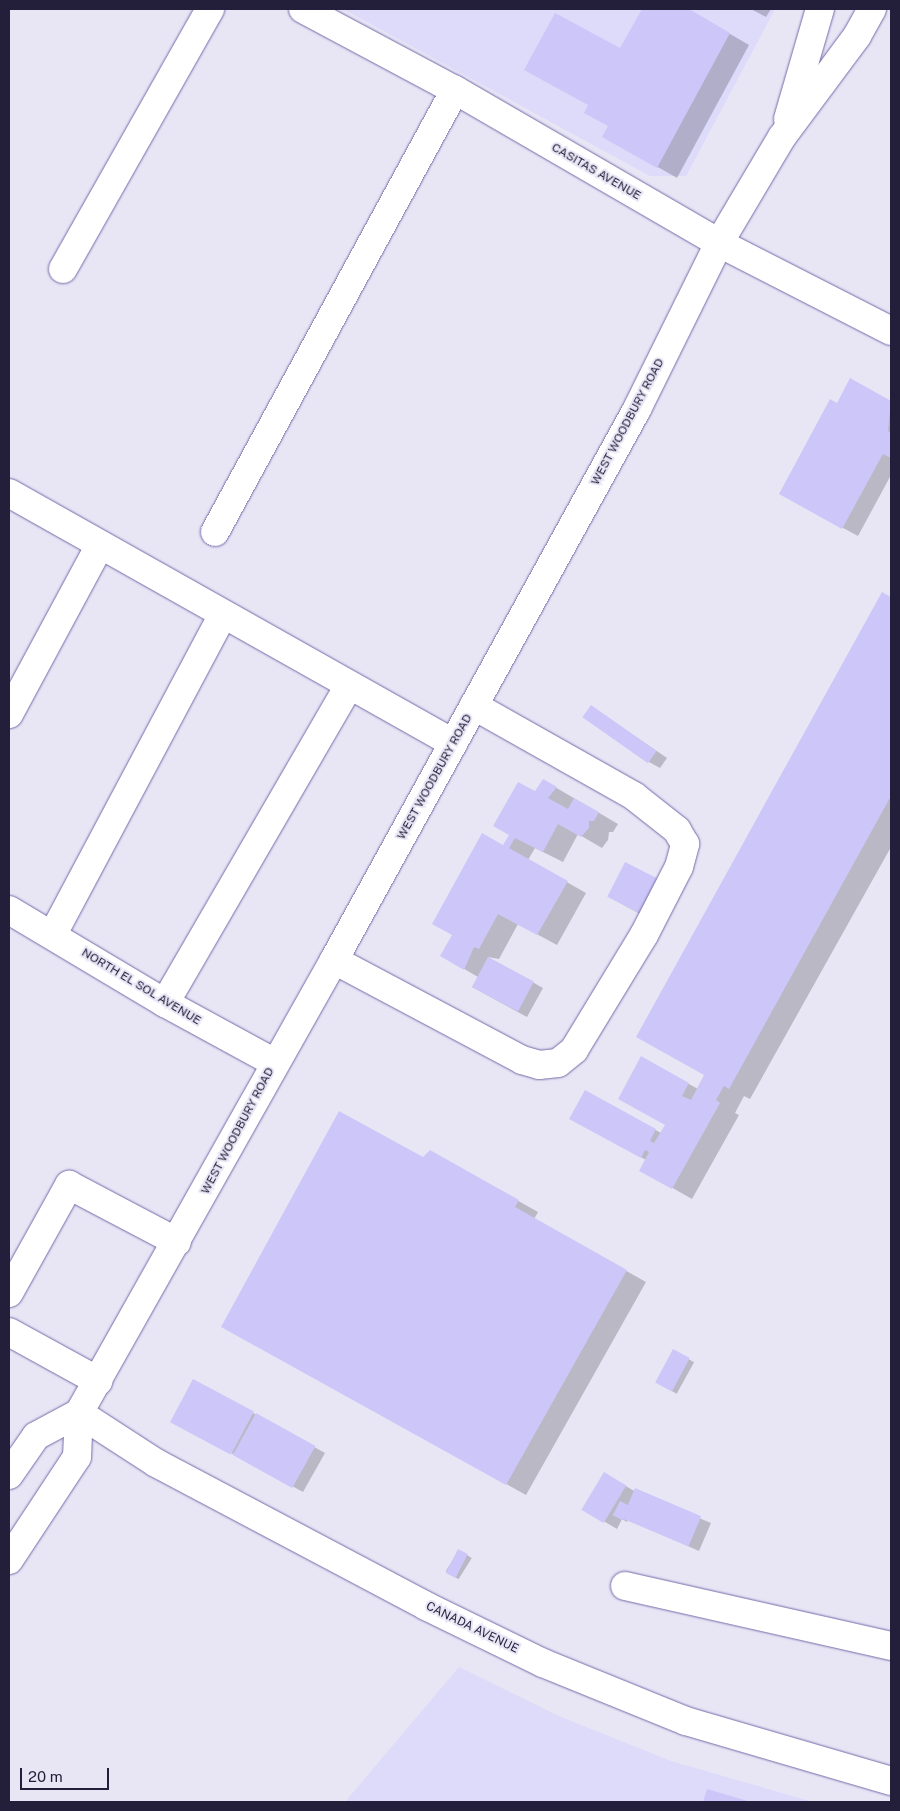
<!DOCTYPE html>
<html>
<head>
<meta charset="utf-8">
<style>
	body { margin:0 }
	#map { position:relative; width:900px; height:1811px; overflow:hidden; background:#e8e6f5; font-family:"Public Sans",sans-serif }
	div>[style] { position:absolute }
	.built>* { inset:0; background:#dddafa }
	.shadow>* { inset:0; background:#0003; transform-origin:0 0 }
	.building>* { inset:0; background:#ccc7f8; transform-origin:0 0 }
	.roads { filter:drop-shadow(0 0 1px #746aaa) drop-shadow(0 0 1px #746aaa) }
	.minor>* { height:28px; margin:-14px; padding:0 14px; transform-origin:14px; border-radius:14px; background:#fff }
	.major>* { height:28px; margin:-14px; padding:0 14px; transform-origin:14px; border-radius:14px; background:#fff }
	span { translate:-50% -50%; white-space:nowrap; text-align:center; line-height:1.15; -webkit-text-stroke:4px #e8e6f5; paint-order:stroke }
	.street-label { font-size:12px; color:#231f3a }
	.frame { position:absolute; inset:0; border:10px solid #231f3a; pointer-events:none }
	.scale { position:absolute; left:20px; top:1768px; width:89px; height:22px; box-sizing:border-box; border:2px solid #231f3a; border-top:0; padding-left:6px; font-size:15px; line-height:18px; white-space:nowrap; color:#231f3a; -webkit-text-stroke:4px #e8e6f5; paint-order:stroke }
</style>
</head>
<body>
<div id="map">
	<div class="built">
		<i style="clip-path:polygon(343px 9px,775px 9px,686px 176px,650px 176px)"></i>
		<i style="clip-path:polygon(459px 1667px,561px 1717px,671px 1761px,813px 1802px,345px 1802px)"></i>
	</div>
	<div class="shadow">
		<i style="clip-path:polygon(643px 9px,687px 9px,749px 45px,677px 178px,604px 136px,610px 126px,621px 50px)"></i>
		<i style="clip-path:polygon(751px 9px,771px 9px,766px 17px)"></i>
		<i style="clip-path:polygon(850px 380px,891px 402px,891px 475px,858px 536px,795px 502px)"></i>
		<i style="clip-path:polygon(882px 594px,891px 599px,891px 847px,750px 1099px,744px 1096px,735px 1113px,739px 1115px,692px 1199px,641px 1170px,646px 1160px,590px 1129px,586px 1092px,661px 1133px,666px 1124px,642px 1058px,698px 1089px,706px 1075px)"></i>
		<i style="clip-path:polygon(601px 713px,667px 758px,660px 768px,649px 762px)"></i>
		<i style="clip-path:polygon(543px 780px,618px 824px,613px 832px,609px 832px,608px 840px,602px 848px,578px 834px,563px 862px,535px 848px,528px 860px,586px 893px,557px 945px,518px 924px,499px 959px,488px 957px,543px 988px,527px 1017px,472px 987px,478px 977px,442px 956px)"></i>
		<i style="left:628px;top:864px;width:45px;height:38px;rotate:29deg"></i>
		<i style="clip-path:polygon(430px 1152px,538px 1212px,534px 1219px,646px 1282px,526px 1495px,242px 1337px)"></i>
		<i style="left:674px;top:1351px;width:23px;height:36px;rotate:29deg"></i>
		<i style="clip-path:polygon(253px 1413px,325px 1453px,303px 1492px,172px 1421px)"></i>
		<i style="clip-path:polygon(evenodd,605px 1474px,636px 1492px,711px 1523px,699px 1551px,628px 1519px,627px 1522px,622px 1519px,617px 1529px,585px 1510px,605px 1474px,633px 1499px,631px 1509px,628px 1507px,633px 1499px)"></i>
		<i style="left:459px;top:1550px;width:15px;height:25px;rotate:32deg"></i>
	</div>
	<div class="building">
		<i style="clip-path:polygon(642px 9px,689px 9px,730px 33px,657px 168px,602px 137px,608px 126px,584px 113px,588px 105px,524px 70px,555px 13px,620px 48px)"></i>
		<i style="clip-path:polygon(850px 378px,891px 401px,888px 431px,891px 433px,891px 458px,883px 454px,842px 529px,779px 494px,830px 399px,837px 403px)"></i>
		<i style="clip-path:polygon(882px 592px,891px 597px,891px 796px,729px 1089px,724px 1086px,716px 1100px,720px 1103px,672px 1189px,639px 1171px,649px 1152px,645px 1150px,641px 1158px,569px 1119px,585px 1090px,656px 1129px,650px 1141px,654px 1143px,665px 1125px,618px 1099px,641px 1056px,689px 1083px,682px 1096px,691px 1100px,704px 1075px,636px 1037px)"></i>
		<i style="left:591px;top:705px;width:80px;height:15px;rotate:35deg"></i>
		<i style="clip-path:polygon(543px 779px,557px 787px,548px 798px,568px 809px,574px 798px,599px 812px,594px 821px,589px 821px,589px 828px,581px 837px,558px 824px,543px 852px,515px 838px,509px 848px,568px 881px,537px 935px,498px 914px,479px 949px,474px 947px,464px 970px,440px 956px,452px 935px,432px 924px,482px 833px,503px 845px,509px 835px,493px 826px,518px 782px,535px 791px)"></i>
		<i style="left:625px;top:862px;width:37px;height:39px;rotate:27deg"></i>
		<i style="left:488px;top:957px;width:52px;height:34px;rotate:28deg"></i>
		<i style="clip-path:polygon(339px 1111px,423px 1157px,430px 1150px,519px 1200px,515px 1207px,627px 1270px,506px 1485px,221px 1327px)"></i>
		<i style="left:673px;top:1349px;width:19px;height:38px;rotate:28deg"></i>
		<i style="left:193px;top:1379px;width:69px;height:49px;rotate:28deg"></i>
		<i style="left:256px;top:1413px;width:68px;height:48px;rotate:29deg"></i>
		<i style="left:604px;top:1472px;width:26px;height:44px;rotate:31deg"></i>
		<i style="left:635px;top:1488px;width:72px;height:33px;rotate:23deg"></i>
		<i style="left:620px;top:1501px;width:11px;height:16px;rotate:27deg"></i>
		<i style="left:458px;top:1549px;width:11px;height:27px;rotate:27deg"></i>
		<i style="clip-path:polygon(707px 1789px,751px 1802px,703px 1802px)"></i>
	</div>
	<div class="roads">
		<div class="minor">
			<i style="left:303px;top:9px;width:172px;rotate:28.1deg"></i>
			<i style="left:455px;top:90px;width:305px;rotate:30.1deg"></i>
			<i style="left:719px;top:243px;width:193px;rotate:27.1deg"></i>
			<i style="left:63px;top:269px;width:299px;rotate:-60.5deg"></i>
			<i style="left:9px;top:493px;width:510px;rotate:29.38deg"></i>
			<i style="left:215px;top:532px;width:503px;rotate:-61.5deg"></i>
			<i style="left:9px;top:714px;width:192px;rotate:-61.7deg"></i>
			<i style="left:9px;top:910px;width:182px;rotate:30.8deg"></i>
			<i style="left:165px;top:1003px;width:125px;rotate:28.6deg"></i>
			<i style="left:53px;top:934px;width:362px;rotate:-62deg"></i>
			<i style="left:334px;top:960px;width:213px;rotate:28deg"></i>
			<i style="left:522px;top:1060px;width:18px;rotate:16deg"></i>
			<i style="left:539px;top:1065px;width:19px;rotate:-6deg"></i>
			<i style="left:558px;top:1063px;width:21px;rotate:-39deg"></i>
			<i style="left:574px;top:1050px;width:135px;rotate:-58.7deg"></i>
			<i style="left:644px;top:935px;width:76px;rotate:-62.8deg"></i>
			<i style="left:679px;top:867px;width:24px;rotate:-75deg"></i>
			<i style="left:685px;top:844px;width:16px;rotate:-120deg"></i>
			<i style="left:677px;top:830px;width:55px;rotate:-141.7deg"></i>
			<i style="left:634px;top:796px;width:184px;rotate:-150.6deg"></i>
			<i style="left:165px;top:1003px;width:367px;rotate:-59.9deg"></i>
			<i style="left:9px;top:1293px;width:124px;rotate:-60.9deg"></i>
			<i style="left:69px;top:1185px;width:122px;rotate:27.8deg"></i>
			<i style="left:9px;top:1332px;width:102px;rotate:28.8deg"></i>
			<i style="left:79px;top:1413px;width:92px;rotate:33deg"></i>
			<i style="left:156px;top:1463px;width:306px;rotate:27.9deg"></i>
			<i style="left:426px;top:1606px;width:130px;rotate:26deg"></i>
			<i style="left:543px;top:1663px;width:154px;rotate:22.1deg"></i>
			<i style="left:686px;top:1721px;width:214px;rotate:16.3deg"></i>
			<i style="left:625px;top:1586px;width:273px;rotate:12.7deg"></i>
		</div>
		<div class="major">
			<i style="left:788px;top:119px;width:115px;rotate:-73.8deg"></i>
			<i style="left:9px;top:1475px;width:47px;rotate:-55.3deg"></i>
			<i style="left:36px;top:1436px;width:49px;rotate:-28.1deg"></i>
			<i style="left:9px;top:1560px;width:123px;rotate:-56.6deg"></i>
			<i style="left:77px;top:1457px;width:44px;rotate:-87.4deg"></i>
			<i style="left:79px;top:1413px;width:520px;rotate:-60.62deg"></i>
			<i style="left:334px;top:960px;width:629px;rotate:-61.19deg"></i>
			<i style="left:637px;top:409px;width:185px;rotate:-63.7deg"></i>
			<i style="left:719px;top:243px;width:123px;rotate:-59.3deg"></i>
			<i style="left:782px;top:137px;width:126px;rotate:-53.4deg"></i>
			<i style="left:857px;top:36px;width:31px;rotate:-61deg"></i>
		</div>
	</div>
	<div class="street-label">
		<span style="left:596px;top:172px;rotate:30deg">CASITAS AVENUE</span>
		<span style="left:628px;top:422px;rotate:-62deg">WEST WOODBURY ROAD</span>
		<span style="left:435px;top:777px;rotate:-61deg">WEST WOODBURY ROAD</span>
		<span style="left:141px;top:987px;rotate:31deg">NORTH EL SOL AVENUE</span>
		<span style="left:238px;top:1131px;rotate:-62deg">WEST WOODBURY ROAD</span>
		<span style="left:472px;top:1628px;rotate:26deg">CANADA AVENUE</span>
	</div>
	<div class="frame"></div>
	<div class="scale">20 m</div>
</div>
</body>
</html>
